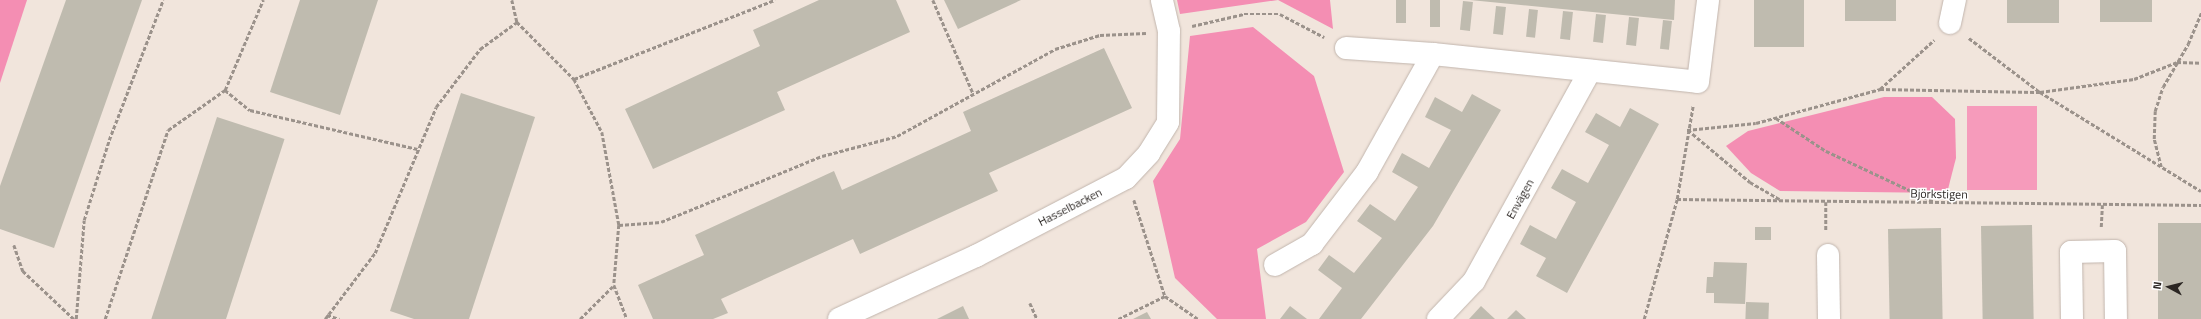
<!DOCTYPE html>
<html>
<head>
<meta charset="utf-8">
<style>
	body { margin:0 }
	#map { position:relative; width:2201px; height:319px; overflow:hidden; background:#f1e5dc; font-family:"Titillium Web",sans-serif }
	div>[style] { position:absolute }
	.green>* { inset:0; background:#f69bbb; transform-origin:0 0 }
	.forest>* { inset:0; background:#f48eb3 }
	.building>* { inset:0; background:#bfbbaf; transform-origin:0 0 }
	.path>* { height:2.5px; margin-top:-1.25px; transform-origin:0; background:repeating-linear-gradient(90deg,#9b928b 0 4px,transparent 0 6px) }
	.roads { filter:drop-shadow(0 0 1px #c1b5ad) drop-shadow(0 0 1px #c1b5ad) }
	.street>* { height:22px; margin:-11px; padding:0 11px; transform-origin:11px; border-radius:11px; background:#fff }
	span { translate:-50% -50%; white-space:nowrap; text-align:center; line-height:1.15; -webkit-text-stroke:3px #fff; paint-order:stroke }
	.street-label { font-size:12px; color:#2b2623 }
	.north { position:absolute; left:2149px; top:267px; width:40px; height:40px; -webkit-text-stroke:3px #fff; paint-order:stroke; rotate:277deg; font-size:11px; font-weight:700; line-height:16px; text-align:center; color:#2b2623 }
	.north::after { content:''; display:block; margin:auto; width:14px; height:18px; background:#2b2623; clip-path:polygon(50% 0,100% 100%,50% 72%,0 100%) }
</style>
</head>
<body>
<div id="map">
	<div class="green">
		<i style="left:1967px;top:106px;width:70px;height:84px"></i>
	</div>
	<div class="forest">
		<i style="clip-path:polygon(0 0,27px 0,0 83px)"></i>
		<i style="clip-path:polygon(1177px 0,1330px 0,1333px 29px,1278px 0,1180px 14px)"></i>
		<i style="clip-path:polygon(1253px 27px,1314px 76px,1344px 172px,1306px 222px,1257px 249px,1266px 319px,1217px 319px,1175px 278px,1153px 181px,1180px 139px,1190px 36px)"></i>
		<i style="clip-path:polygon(1884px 97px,1932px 97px,1955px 119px,1956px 158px,1947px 193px,1780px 191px,1751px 173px,1726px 146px,1748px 131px)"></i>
	</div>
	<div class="building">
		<i style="clip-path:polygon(66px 0,142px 0,54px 248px,0 229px,0 186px)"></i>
		<i style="clip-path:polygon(300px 0,378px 0,340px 115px,270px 92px)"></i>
		<i style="clip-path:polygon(819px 0,896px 0,910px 32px,777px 92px,785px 110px,653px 169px,625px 109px,760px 46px,753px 30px)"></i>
		<i style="clip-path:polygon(944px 0,1021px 0,958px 29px)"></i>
		<i style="left:1396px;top:0;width:10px;height:23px"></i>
		<i style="left:1430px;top:0;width:10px;height:27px"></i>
		<i style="clip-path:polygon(1470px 0,1675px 0,1674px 20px)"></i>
		<i style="left:1754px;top:0;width:50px;height:47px"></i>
		<i style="left:1845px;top:0;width:51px;height:21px"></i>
		<i style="left:2007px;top:0;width:52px;height:23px"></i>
		<i style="left:2100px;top:0;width:52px;height:22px"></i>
		<i style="left:1463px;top:1px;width:10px;height:29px;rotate:6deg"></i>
		<i style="left:1496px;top:6px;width:10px;height:28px;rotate:6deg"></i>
		<i style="left:1529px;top:9px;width:9px;height:28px;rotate:6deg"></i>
		<i style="left:1563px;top:11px;width:10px;height:28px;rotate:6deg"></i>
		<i style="left:1596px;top:14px;width:10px;height:28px;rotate:6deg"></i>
		<i style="left:1629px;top:17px;width:10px;height:28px;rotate:6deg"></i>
		<i style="left:1663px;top:20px;width:9px;height:29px;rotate:6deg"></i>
		<i style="clip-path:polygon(1104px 48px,1132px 108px,989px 173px,998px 191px,860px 254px,853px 239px,721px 299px,728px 313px,713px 319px,653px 319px,638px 285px,704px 255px,695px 235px,834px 171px,842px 190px,971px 131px,963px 112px)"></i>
		<i style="clip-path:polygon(461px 93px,535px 117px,469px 319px,414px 319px,390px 311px)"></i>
		<i style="clip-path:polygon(1472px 94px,1501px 110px,1433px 226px,1361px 319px,1319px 319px,1342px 288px,1318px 270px,1329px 255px,1354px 273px,1382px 238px,1357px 221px,1370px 204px,1395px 221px,1418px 187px,1392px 172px,1402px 153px,1429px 168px,1451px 130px,1425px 117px,1435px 97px,1462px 112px)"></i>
		<i style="clip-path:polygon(1630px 108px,1659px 124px,1567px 293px,1536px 276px,1546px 258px,1520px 244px,1530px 225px,1556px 239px,1576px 202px,1551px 188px,1562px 169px,1588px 183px,1609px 145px,1585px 132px,1596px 113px,1620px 127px)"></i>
		<i style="left:217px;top:117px;width:71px;height:213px;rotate:18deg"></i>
		<i style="left:2158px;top:223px;width:43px;height:96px"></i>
		<i style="left:2032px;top:225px;width:94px;height:51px;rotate:89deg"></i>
		<i style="left:1755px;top:227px;width:16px;height:13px"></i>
		<i style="left:1941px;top:228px;width:91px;height:53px;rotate:89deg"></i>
		<i style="clip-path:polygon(1714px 262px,1747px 263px,1745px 304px,1714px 303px,1714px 293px,1706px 293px,1707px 277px,1713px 277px)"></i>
		<i style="left:1746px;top:302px;width:23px;height:17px;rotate:2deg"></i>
		<i style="clip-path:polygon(963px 306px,969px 319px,937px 319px)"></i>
		<i style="clip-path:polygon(1290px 306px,1307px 319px,1280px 319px)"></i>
		<i style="clip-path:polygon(1481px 306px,1495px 319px,1469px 319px)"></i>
		<i style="clip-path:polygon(1516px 310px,1526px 319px,1507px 319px)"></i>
		<i style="clip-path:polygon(1147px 312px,1151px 319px,1133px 319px)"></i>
	</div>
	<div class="path">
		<i style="left:512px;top:0;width:23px;rotate:77deg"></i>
		<i style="left:517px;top:22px;width:81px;rotate:45deg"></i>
		<i style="left:574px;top:79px;width:60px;rotate:62.2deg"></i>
		<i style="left:602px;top:132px;width:95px;rotate:79.6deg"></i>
		<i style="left:619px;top:225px;width:60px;rotate:94.8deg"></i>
		<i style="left:614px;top:285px;width:36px;rotate:69deg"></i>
		<i style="left:933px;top:0;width:101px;rotate:66.7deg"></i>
		<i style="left:1192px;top:26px;width:53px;rotate:-13deg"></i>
		<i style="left:1244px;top:14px;width:36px"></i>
		<i style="left:1280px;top:14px;width:50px;rotate:27.6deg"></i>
		<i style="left:1969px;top:38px;width:89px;rotate:37.3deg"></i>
		<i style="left:2040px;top:92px;width:189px;rotate:31.6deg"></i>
		<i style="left:574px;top:79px;width:216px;rotate:-21.5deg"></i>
		<i style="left:1880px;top:89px;width:73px;rotate:-42.2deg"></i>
		<i style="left:225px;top:90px;width:32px;rotate:39deg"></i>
		<i style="left:250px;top:110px;width:172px;rotate:13.1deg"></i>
		<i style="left:1776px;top:118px;width:60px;rotate:33.4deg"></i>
		<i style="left:1826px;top:151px;width:120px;rotate:25.1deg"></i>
		<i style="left:1687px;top:130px;width:69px;rotate:-5.8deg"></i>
		<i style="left:1756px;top:123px;width:129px;rotate:-15.3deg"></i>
		<i style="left:1880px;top:89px;width:160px;rotate:1.1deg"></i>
		<i style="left:2040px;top:92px;width:95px;rotate:-7.9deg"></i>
		<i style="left:2134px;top:79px;width:46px;rotate:-21.6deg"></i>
		<i style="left:2177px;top:62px;width:24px;rotate:2deg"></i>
		<i style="left:1688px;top:130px;width:81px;rotate:40deg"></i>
		<i style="left:1750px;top:182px;width:36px;rotate:30deg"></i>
		<i style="left:2161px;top:167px;width:29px;rotate:-104deg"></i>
		<i style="left:2154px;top:139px;width:28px;rotate:-88deg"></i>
		<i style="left:2155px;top:111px;width:25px;rotate:-72deg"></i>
		<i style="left:2163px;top:87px;width:50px;rotate:-59.8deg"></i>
		<i style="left:2188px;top:44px;width:34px;rotate:-67deg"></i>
		<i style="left:1677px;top:199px;width:524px;rotate:0.66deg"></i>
		<i style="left:1134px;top:200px;width:101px;rotate:72.1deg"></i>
		<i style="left:1165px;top:296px;width:40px;rotate:34.9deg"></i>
		<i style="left:1826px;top:202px;width:29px;rotate:90deg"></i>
		<i style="left:619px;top:225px;width:42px;rotate:-4.1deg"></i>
		<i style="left:661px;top:222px;width:174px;rotate:-22.3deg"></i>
		<i style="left:822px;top:156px;width:78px;rotate:-14.9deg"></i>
		<i style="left:897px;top:136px;width:180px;rotate:-28.8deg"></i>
		<i style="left:1055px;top:49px;width:47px;rotate:-17.3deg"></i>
		<i style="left:1100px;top:35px;width:46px;rotate:-2.5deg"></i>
		<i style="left:2101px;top:227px;width:22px;rotate:-87deg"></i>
		<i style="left:14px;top:245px;width:28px;rotate:71deg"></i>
		<i style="left:23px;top:271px;width:70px;rotate:43.3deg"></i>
		<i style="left:1030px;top:303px;width:17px;rotate:66deg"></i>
		<i style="left:327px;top:315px;width:13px;rotate:18deg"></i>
		<i style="left:76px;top:319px;width:99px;rotate:-85.4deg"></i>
		<i style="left:84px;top:220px;width:84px;rotate:-72.6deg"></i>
		<i style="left:109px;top:140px;width:150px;rotate:-68.9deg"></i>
		<i style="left:105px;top:319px;width:199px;rotate:-71.6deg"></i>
		<i style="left:168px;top:130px;width:70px;rotate:-35.1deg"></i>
		<i style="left:225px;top:90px;width:98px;rotate:-67.1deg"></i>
		<i style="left:325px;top:319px;width:83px;rotate:-52.9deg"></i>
		<i style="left:375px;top:253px;width:158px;rotate:-67.3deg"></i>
		<i style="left:436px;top:107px;width:73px;rotate:-52.8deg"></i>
		<i style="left:480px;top:49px;width:46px;rotate:-36.1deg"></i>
		<i style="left:580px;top:319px;width:48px;rotate:-45deg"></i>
		<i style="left:1118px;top:319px;width:52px;rotate:-26.1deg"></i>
		<i style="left:1644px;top:319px;width:124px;rotate:-74.6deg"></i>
		<i style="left:1677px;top:199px;width:95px;rotate:-80.3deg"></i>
	</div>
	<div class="roads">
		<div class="street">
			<i style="left:1950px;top:23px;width:24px;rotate:-78deg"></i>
			<i style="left:1346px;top:48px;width:87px;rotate:3.9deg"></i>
			<i style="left:1433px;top:54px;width:266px;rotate:6deg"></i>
			<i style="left:1698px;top:82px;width:83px;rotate:-83deg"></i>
			<i style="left:1828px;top:255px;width:64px;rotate:89.1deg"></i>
			<i style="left:1275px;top:265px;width:43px;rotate:-29.6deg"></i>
			<i style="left:1312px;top:244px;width:91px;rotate:-52.6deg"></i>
			<i style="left:1367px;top:172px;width:135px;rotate:-60.8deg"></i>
			<i style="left:839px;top:319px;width:151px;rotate:-24.7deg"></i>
			<i style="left:976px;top:256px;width:169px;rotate:-27.5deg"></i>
			<i style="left:1126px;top:178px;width:34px;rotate:-47deg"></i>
			<i style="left:1149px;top:153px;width:36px;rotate:-58deg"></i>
			<i style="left:1168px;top:122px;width:91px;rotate:-89.4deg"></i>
			<i style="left:1169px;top:31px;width:32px;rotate:-103deg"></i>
			<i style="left:1438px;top:319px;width:52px;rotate:-46.5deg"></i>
			<i style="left:1474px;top:281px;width:240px;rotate:-61.1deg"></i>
			<i style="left:2072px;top:319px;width:67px;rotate:-90.9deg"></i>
			<i style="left:2071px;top:252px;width:44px;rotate:-1.3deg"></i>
			<i style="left:2115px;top:251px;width:68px;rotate:89.2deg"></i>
		</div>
	</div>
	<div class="street-label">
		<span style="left:1939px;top:194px;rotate:1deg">Björkstigen</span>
		<span style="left:1520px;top:199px;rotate:-61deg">Envägen</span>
		<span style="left:1070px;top:207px;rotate:-27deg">Hasselbacken</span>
	</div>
	<div class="north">N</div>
</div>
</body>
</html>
